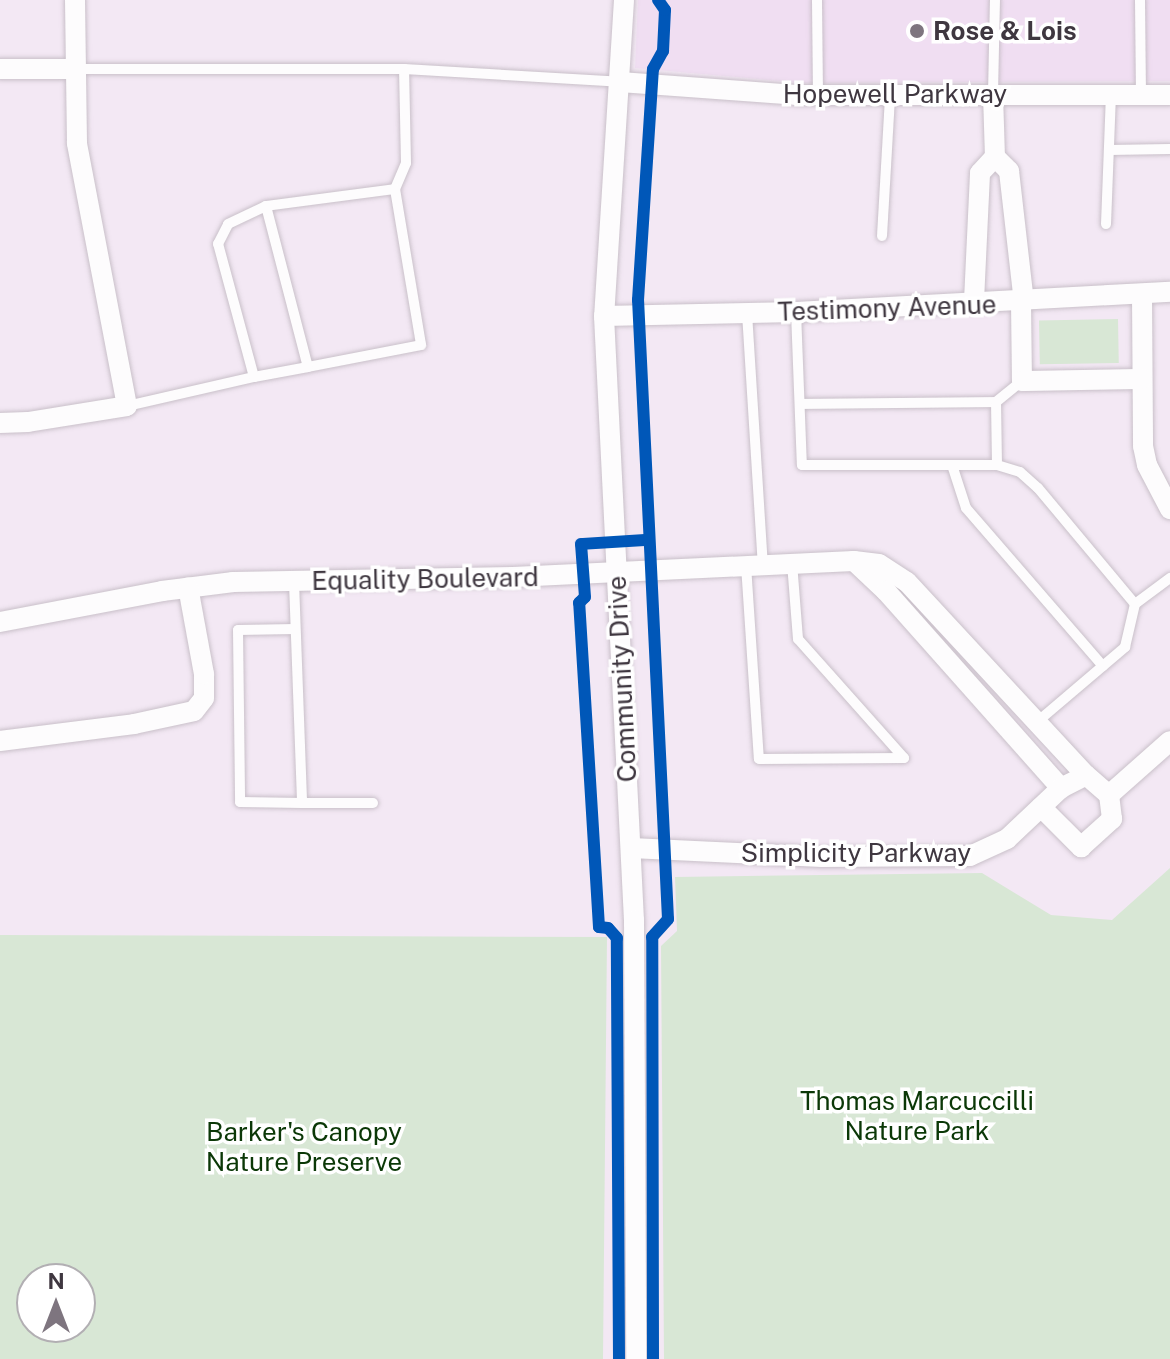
<!DOCTYPE html>
<html>
<head>
<meta charset="utf-8">
<style>
	body { margin:0 }
	#map { position:relative; width:1170px; height:1359px; overflow:hidden; background:#f3e8f4; font-family:"Public Sans",sans-serif }
	div>[style] { position:absolute }
	.built>* { inset:0; background:#f0def2 }
	.green>* { inset:0; background:#d8e7d5; transform-origin:0 0 }
	.roads { filter:drop-shadow(0 0 2px #c9c0c9) drop-shadow(0 0 2px #c9c0c9) }
	.service>* { height:10px; margin:-5px; padding:0 5px; transform-origin:5px; border-radius:5px; background:#fdfcfd }
	.minor>* { height:20px; margin:-10px; padding:0 10px; transform-origin:10px; border-radius:10px; background:#fdfcfd }
	.cycleway>* { height:12px; margin:-6px; padding:0 6px; transform-origin:6px; border-radius:6px; background:#0057b8 }
	.dots>* { width:22px; height:22px; translate:-50% -50%; box-sizing:border-box; border:4px solid #fff; border-radius:50% }
	span { translate:-50% -50%; white-space:nowrap; text-align:center; line-height:1.15; -webkit-text-stroke:7px #fff; paint-order:stroke }
	.poi-label { font-size:26px; color:#3f3740; font-weight:700 }
	.left { translate:0 -50%; text-align:left }
	.street-label { font-size:26px; color:#3f3740 }
	.park-label { font-size:26px; color:#0b3807 }
	.north { position:absolute; left:16px; top:1263px; width:80px; height:80px; box-sizing:border-box; background:#fff; border:2px solid #b2afb3; border-radius:50%; rotate:0deg; font-size:22px; font-weight:700; line-height:32px; text-align:center; color:#3f3740 }
	.north::after { content:''; display:block; margin:auto; width:28px; height:36px; background:#7e757f; clip-path:polygon(50% 0,100% 100%,50% 72%,0 100%) }
</style>
</head>
<body>
<div id="map">
	<div class="built">
		<i style="clip-path:polygon(638px 0,1170px 0,1170px 81px,802px 83px,635px 68px)"></i>
	</div>
	<div class="green">
		<i style="left:1118px;top:319px;width:44px;height:79px;rotate:89deg"></i>
		<i style="clip-path:polygon(1170px 868px,1170px 1359px,664px 1359px,661px 946px,677px 931px,675px 877px,982px 873px,1051px 915px,1112px 920px)"></i>
		<i style="clip-path:polygon(evenodd,0 935px,607px 937px,603px 1359px,0 1359px,0 935px,32px 1279px,80px 1279px,80px 1327px,32px 1327px,32px 1279px)"></i>
	</div>
	<div class="roads">
		<div class="service">
			<i style="left:817px;top:0;width:95px;rotate:89.4deg"></i>
			<i style="left:1140px;top:0;width:95px;rotate:89.4deg"></i>
			<i style="left:76px;top:69px;width:328px"></i>
			<i style="left:404px;top:69px;width:216px;rotate:3.4deg"></i>
			<i style="left:993px;top:94px;width:94px;rotate:-88.8deg"></i>
			<i style="left:1109px;top:150px;width:61px;rotate:-0.9deg"></i>
			<i style="left:395px;top:189px;width:28px;rotate:-67deg"></i>
			<i style="left:406px;top:163px;width:94px;rotate:-91.2deg"></i>
			<i style="left:266px;top:206px;width:130px;rotate:-7.5deg"></i>
			<i style="left:395px;top:189px;width:158px;rotate:80.5deg"></i>
			<i style="left:421px;top:345px;width:115px;rotate:169deg"></i>
			<i style="left:1106px;top:224px;width:129px;rotate:-87.8deg"></i>
			<i style="left:882px;top:236px;width:140px;rotate:-86.7deg"></i>
			<i style="left:796px;top:312px;width:153px;rotate:87.8deg"></i>
			<i style="left:802px;top:465px;width:195px"></i>
			<i style="left:997px;top:465px;width:24px;rotate:17deg"></i>
			<i style="left:1020px;top:472px;width:24px;rotate:42deg"></i>
			<i style="left:1038px;top:488px;width:151px;rotate:50.1deg"></i>
			<i style="left:1135px;top:604px;width:44px;rotate:-36.6deg"></i>
			<i style="left:747px;top:313px;width:252px;rotate:86.4deg"></i>
			<i style="left:800px;top:404px;width:196px;rotate:-0.6deg"></i>
			<i style="left:127px;top:406px;width:130px;rotate:-12.9deg"></i>
			<i style="left:254px;top:377px;width:138px;rotate:-105.1deg"></i>
			<i style="left:218px;top:244px;width:22px;rotate:-63deg"></i>
			<i style="left:228px;top:224px;width:42px;rotate:-25.3deg"></i>
			<i style="left:266px;top:206px;width:166px;rotate:75.4deg"></i>
			<i style="left:308px;top:367px;width:55px;rotate:169.5deg"></i>
			<i style="left:952px;top:465px;width:45px;rotate:72deg"></i>
			<i style="left:966px;top:508px;width:209px;rotate:49.1deg"></i>
			<i style="left:997px;top:465px;width:63px;rotate:-90.9deg"></i>
			<i style="left:996px;top:402px;width:33px;rotate:-39deg"></i>
			<i style="left:746px;top:565px;width:194px;rotate:86.2deg"></i>
			<i style="left:759px;top:759px;width:145px;rotate:-0.4deg"></i>
			<i style="left:904px;top:758px;width:159px;rotate:-131.7deg"></i>
			<i style="left:798px;top:639px;width:76px;rotate:-94.5deg"></i>
			<i style="left:294px;top:582px;width:221px;rotate:87.9deg"></i>
			<i style="left:302px;top:803px;width:71px"></i>
			<i style="left:295px;top:629px;width:57px;rotate:179deg"></i>
			<i style="left:238px;top:630px;width:172px;rotate:89.3deg"></i>
			<i style="left:240px;top:802px;width:62px;rotate:0.9deg"></i>
			<i style="left:1037px;top:722px;width:116px;rotate:-40.4deg"></i>
			<i style="left:1125px;top:647px;width:44px;rotate:-76.9deg"></i>
		</div>
		<div class="minor">
			<i style="left:624px;top:0;width:317px;rotate:93.6deg"></i>
			<i style="left:604px;top:316px;width:605px;rotate:87.16deg"></i>
			<i style="left:634px;top:920px;width:439px;rotate:89.7deg"></i>
			<i style="left:0;top:69px;width:76px"></i>
			<i style="left:620px;top:82px;width:176px;rotate:4.2deg"></i>
			<i style="left:796px;top:95px;width:374px"></i>
			<i style="left:993px;top:94px;width:63px;rotate:88.2deg"></i>
			<i style="left:995px;top:157px;width:20px;rotate:45deg"></i>
			<i style="left:1009px;top:171px;width:132px;rotate:83.5deg"></i>
			<i style="left:1142px;top:295px;width:151px;rotate:89.6deg"></i>
			<i style="left:1143px;top:446px;width:19px;rotate:78deg"></i>
			<i style="left:1147px;top:465px;width:50px;rotate:62.4deg"></i>
			<i style="left:974px;top:301px;width:128px;rotate:-87.3deg"></i>
			<i style="left:980px;top:173px;width:22px;rotate:-47deg"></i>
			<i style="left:1021px;top:302px;width:79px;rotate:89.3deg"></i>
			<i style="left:1022px;top:381px;width:120px;rotate:-1deg"></i>
			<i style="left:604px;top:316px;width:192px;rotate:-1.2deg"></i>
			<i style="left:796px;top:312px;width:375px;rotate:-3.1deg"></i>
			<i style="left:0;top:423px;width:28px;rotate:-2deg"></i>
			<i style="left:28px;top:422px;width:100px;rotate:-9.2deg"></i>
			<i style="left:127px;top:406px;width:268px;rotate:-100.8deg"></i>
			<i style="left:77px;top:143px;width:143px;rotate:-90.8deg"></i>
			<i style="left:854px;top:561px;width:44px;rotate:43.2deg"></i>
			<i style="left:886px;top:591px;width:264px;rotate:48.4deg"></i>
			<i style="left:0;top:622px;width:165px;rotate:-10.8deg"></i>
			<i style="left:162px;top:591px;width:72px;rotate:-7.2deg"></i>
			<i style="left:233px;top:582px;width:280px;rotate:-1deg"></i>
			<i style="left:513px;top:577px;width:341px;rotate:-2.7deg"></i>
			<i style="left:854px;top:561px;width:25px;rotate:7deg"></i>
			<i style="left:879px;top:564px;width:33px;rotate:33deg"></i>
			<i style="left:907px;top:582px;width:263px;rotate:47.2deg"></i>
			<i style="left:1086px;top:775px;width:30px;rotate:41deg"></i>
			<i style="left:1109px;top:795px;width:81px;rotate:-41.5deg"></i>
			<i style="left:0;top:741px;width:135px;rotate:-7.2deg"></i>
			<i style="left:134px;top:724px;width:61px;rotate:-12.2deg"></i>
			<i style="left:194px;top:711px;width:16px;rotate:-52deg"></i>
			<i style="left:204px;top:698px;width:24px;rotate:-90deg"></i>
			<i style="left:204px;top:674px;width:88px;rotate:-100.4deg"></i>
			<i style="left:1041px;top:807px;width:57px;rotate:45deg"></i>
			<i style="left:1081px;top:847px;width:42px;rotate:-42.1deg"></i>
			<i style="left:1112px;top:819px;width:24px;rotate:-97deg"></i>
			<i style="left:631px;top:848px;width:191px;rotate:2.7deg"></i>
			<i style="left:822px;top:857px;width:148px;rotate:-0.4deg"></i>
			<i style="left:970px;top:856px;width:41px;rotate:-24.7deg"></i>
			<i style="left:1007px;top:839px;width:74px;rotate:-43.4deg"></i>
			<i style="left:1061px;top:788px;width:28px;rotate:-27deg"></i>
		</div>
	</div>
	<div class="cycleway">
		<i style="left:619px;top:1359px;width:421px;rotate:-90.3deg"></i>
		<i style="left:617px;top:938px;width:13px;rotate:-132deg"></i>
		<i style="left:608px;top:928px;width:9px;rotate:-174deg"></i>
		<i style="left:599px;top:927px;width:325px;rotate:-93.5deg"></i>
		<i style="left:579px;top:603px;width:8px;rotate:-45deg"></i>
		<i style="left:585px;top:597px;width:53px;rotate:-94.3deg"></i>
		<i style="left:581px;top:544px;width:66px;rotate:-3.5deg"></i>
		<i style="left:653px;top:1359px;width:422px;rotate:-90.1deg"></i>
		<i style="left:652px;top:937px;width:24px;rotate:-48deg"></i>
		<i style="left:668px;top:919px;width:620px;rotate:-92.77deg"></i>
		<i style="left:638px;top:300px;width:231px;rotate:-86.3deg"></i>
		<i style="left:653px;top:69px;width:21px;rotate:-61deg"></i>
		<i style="left:663px;top:51px;width:41px;rotate:-87.2deg"></i>
		<i style="left:665px;top:10px;width:12px;rotate:-125deg"></i>
	</div>
	<div class="dots">
		<i style="left:917px;top:31px;background:#7e757f"></i>
	</div>
	<div class="poi-label">
		<span class="left" style="left:933px;top:31px">Rose &amp; Lois</span>
	</div>
	<div class="street-label">
		<span style="left:895px;top:94px">Hopewell Parkway</span>
		<span style="left:887px;top:308px;rotate:-2deg">Testimony Avenue</span>
		<span style="left:425px;top:579px;rotate:-1deg">Equality Boulevard</span>
		<span style="left:622px;top:679px;rotate:-93deg">Community Drive</span>
		<span style="left:856px;top:853px">Simplicity Parkway</span>
	</div>
	<div class="park-label">
		<span style="left:917px;top:1116px">Thomas Marcuccilli<br>Nature Park</span>
		<span style="left:304px;top:1147px">Barker's Canopy<br>Nature Preserve</span>
	</div>
	<div class="north">N</div>
</div>
</body>
</html>
